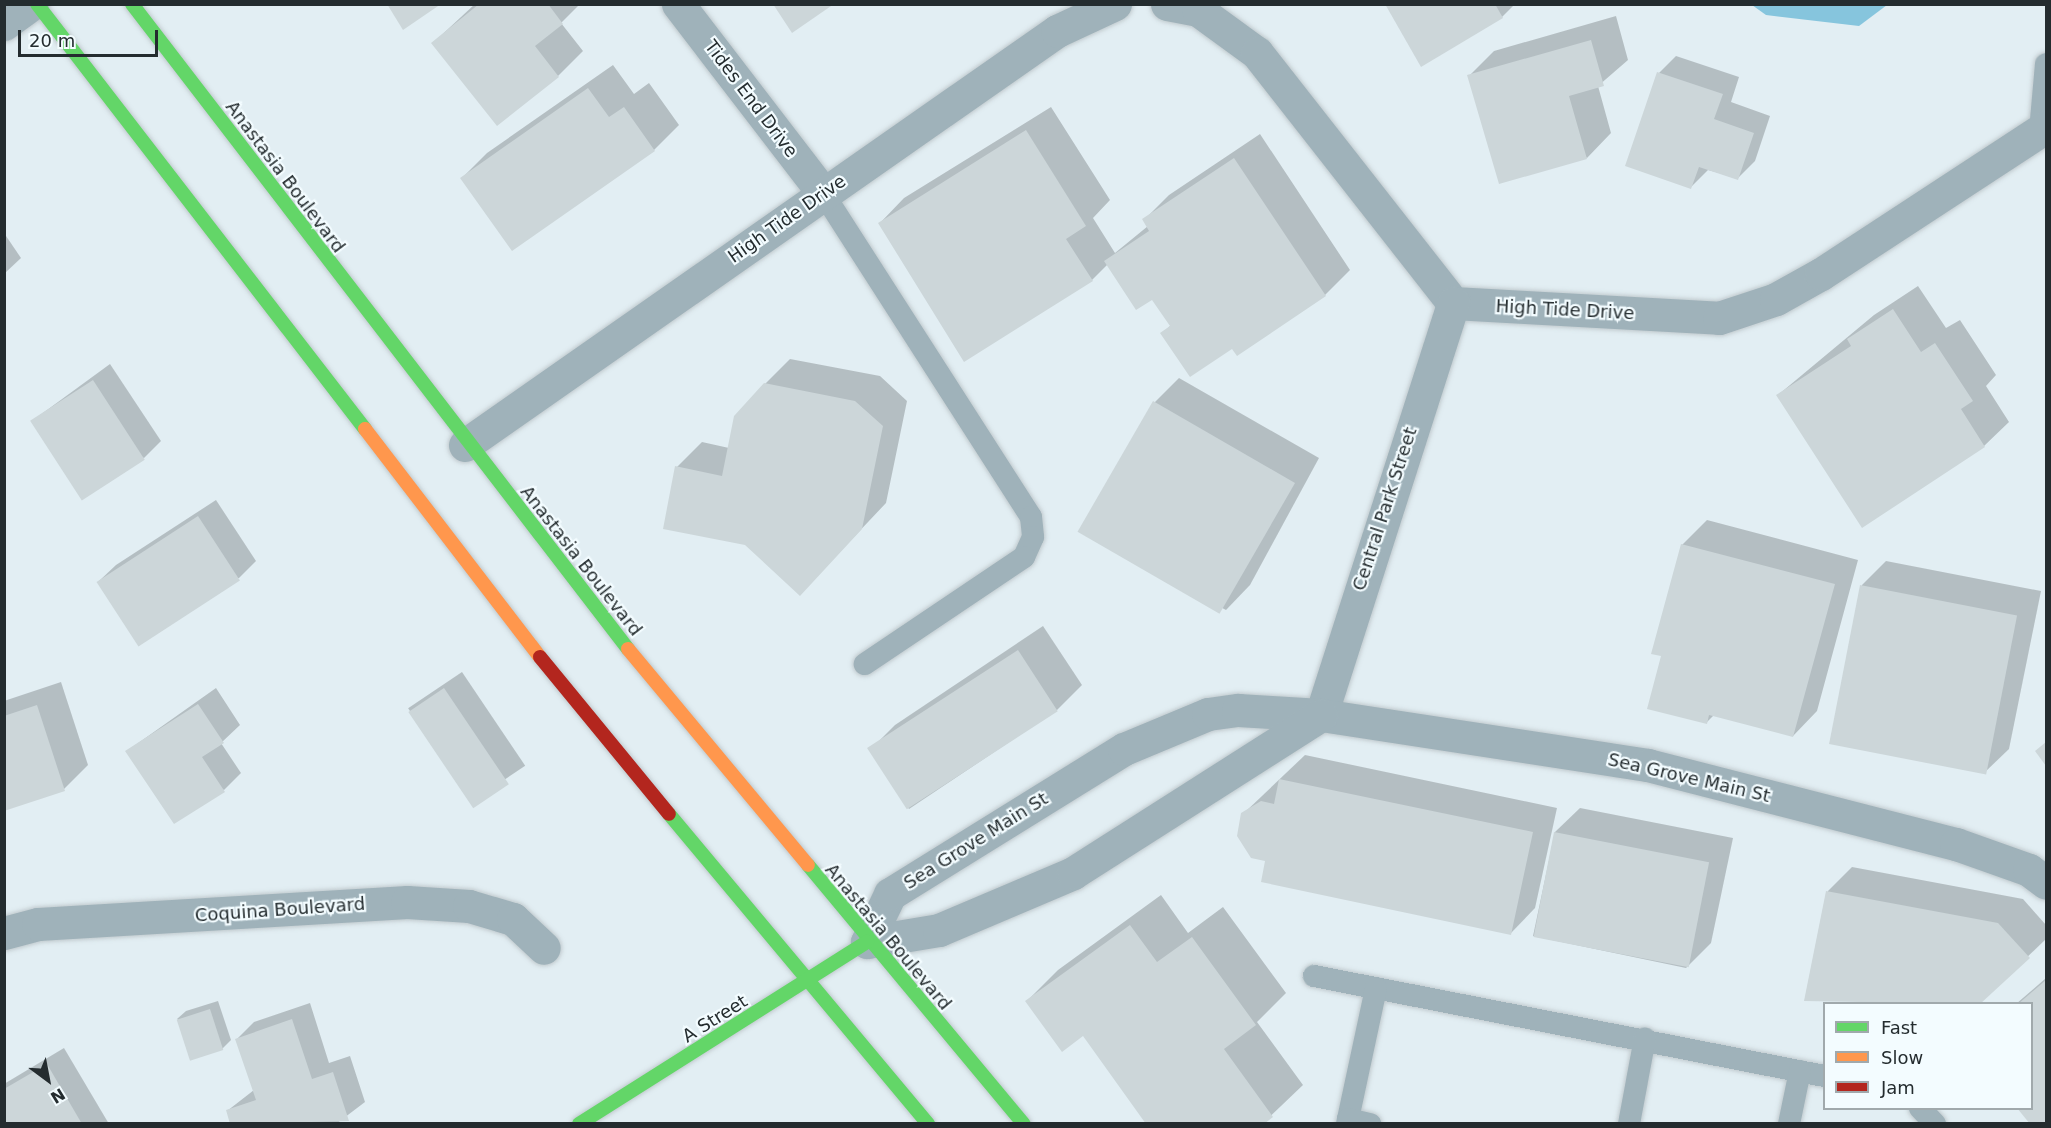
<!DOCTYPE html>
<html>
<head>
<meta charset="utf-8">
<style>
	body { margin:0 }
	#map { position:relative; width:2051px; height:1128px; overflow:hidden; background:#e2eef3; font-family:"DejaVu Sans",sans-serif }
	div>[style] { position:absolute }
	.water>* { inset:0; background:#86c5dd }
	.shadow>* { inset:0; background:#0003; transform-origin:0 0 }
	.building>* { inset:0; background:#ccd6d9; transform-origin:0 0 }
	.roads { filter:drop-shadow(0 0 2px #c1cace) drop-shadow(0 0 2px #c1cace) }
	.lane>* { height:22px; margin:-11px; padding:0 11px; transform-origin:11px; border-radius:11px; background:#9fb2ba }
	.street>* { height:33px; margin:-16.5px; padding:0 16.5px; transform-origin:16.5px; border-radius:16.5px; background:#9fb2ba }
	.fast>* { height:14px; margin:-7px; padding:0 7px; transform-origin:7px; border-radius:7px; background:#63d668 }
	.slow>* { height:14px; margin:-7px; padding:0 7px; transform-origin:7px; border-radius:7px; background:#ff974d }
	.jam>* { height:14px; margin:-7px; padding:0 7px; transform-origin:7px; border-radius:7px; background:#b3261e }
	span { translate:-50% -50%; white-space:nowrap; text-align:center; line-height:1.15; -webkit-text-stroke:4.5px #f3fcff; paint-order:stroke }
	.street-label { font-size:18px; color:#242c2f }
	.frame { position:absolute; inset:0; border:6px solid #242c2f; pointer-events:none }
	.legend { position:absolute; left:1823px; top:1002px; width:210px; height:108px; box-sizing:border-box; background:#f3fcff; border:2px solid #a0a9ac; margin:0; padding:8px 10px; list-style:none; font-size:18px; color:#242c2f }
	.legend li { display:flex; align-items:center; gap:12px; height:30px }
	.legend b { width:30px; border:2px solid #a0a9ac }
	.north { position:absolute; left:18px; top:1050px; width:60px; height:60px; -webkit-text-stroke:4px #f3fcff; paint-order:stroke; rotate:148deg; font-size:16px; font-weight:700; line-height:24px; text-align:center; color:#242c2f }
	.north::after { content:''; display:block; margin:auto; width:21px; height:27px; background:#242c2f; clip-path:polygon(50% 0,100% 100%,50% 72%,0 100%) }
	.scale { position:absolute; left:18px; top:30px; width:140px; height:27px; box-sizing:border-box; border:3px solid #242c2f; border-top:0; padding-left:8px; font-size:18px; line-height:21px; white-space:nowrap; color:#242c2f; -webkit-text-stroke:4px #f3fcff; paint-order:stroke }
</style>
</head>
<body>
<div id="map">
	<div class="water">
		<i style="clip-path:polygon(1752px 5px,1887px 5px,1859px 26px,1766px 15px)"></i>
	</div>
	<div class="shadow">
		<i style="clip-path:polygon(475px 4px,580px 4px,561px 23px,583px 51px,558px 76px,433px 43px)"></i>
		<i style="clip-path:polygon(1386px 4px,1515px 4px,1502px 17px)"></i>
		<i style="clip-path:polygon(1616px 16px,1628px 60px,1598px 86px,1611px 133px,1587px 158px,1469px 76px,1494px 51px)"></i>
		<i style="clip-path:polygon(1676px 56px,1739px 77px,1731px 102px,1770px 116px,1755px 161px,1738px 178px,1708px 170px,1691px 187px,1659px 73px)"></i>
		<i style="clip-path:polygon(613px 65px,634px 94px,649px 83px,679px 125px,654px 150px,512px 249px,462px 178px,487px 153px)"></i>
		<i style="clip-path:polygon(1051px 107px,1110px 200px,1093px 218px,1115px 253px,1148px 226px,1144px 220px,1169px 195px,1260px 134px,1350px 270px,1325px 295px,1237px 354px,1233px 346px,1162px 334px,1171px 325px,1153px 298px,1108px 264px,1092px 280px,880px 223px,904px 198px)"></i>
		<i style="clip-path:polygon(4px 233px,21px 258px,4px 274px)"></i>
		<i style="clip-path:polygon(1918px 286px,1946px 328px,1960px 320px,1996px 375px,1986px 386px,2009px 422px,1984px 446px,1778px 395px,1874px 315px)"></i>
		<i style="clip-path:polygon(790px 359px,880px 376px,907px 401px,886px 503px,800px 594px,677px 467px,702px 442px,729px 448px,765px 384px)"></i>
		<i style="clip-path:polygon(110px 364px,161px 441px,144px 458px,32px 421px)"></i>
		<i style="clip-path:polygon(1179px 378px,1319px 458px,1250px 585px,1226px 610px,1080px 532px,1155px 402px)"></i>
		<i style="clip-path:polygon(216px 500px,256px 561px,239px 578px,98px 582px,116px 565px)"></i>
		<i style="clip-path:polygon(1707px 520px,1858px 560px,1817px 711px,1793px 736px,1714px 715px,1706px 723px,1663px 655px,1682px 545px)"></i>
		<i style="clip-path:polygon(1886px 561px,2041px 591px,2009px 749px,1984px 773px,1830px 743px,1862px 585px)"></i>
		<i style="clip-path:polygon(1043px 626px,1082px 685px,1057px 710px,909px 809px,870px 750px,895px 725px)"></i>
		<i style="left:462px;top:672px;width:113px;height:65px;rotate:56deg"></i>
		<i style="clip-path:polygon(61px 682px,88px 765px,64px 789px,4px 809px,4px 701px)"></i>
		<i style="clip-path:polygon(216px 688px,240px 725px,221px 743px,241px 773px,224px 790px,127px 751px)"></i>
		<i style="clip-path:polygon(1305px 755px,1557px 808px,1535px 908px,1511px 933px,1267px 860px,1243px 814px)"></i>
		<i style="clip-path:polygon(1580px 808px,1733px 838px,1711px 943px,1686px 968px,1533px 936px,1555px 832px)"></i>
		<i style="clip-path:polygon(1852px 867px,2023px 899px,2046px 925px,2046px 939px,1978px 1004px,1806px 1000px,1828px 891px)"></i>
		<i style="clip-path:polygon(1161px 895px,1188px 933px,1223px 907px,1286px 993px,1257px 1022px,1303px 1085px,1262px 1124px,1027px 1001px,1058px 970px)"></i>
		<i style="clip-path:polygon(2046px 978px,2046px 1124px,2032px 1124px,2032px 1004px,2016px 1004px)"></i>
		<i style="clip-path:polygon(218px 1001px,231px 1040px,222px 1049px,177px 1019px,186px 1011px)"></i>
		<i style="clip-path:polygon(310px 1003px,329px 1063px,350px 1056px,365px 1102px,336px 1124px,232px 1124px,227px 1111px,254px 1090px,237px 1039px,254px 1022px)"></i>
		<i style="clip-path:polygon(64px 1048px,109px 1124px,4px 1124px,4px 1084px)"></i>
	</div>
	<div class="building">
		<i style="clip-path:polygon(387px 4px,441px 4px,403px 30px)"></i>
		<i style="clip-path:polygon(479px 4px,548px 4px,563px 24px,535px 46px,559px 77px,497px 126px,431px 43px)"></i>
		<i style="clip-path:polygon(773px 4px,834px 4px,792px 33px)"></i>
		<i style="clip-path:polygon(1385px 4px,1495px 4px,1503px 18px,1421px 67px)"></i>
		<i style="clip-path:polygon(1591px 40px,1604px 86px,1569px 96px,1587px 159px,1499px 184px,1467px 75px)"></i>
		<i style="clip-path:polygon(1657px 72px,1723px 94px,1714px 119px,1754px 133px,1738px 180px,1699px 167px,1691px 189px,1625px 166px)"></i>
		<i style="clip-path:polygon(588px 88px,609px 117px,624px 107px,655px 151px,512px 251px,460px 178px)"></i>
		<i style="clip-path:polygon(1026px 130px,1086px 226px,1066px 239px,1093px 281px,964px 362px,878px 223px)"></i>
		<i style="clip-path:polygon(1234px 158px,1326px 296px,1237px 356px,1232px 349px,1190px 377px,1160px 333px,1170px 326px,1152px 300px,1136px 310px,1104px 261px,1149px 231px,1142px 219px)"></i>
		<i style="clip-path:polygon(1893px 309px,1921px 352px,1935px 343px,1973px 401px,1961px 409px,1985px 447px,1862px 528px,1776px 395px,1851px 346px,1847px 339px)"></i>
		<i style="left:93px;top:380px;width:95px;height:75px;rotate:57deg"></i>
		<i style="clip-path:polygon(764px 383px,855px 401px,883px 426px,862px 529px,800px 596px,745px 545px,663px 529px,675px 466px,722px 476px,734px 416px)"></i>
		<i style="left:1153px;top:401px;width:164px;height:151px;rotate:30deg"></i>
		<i style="left:198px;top:516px;width:77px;height:121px;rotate:57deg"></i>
		<i style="clip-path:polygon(1681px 544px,1835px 584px,1793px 737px,1709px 715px,1707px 724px,1647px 709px,1661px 656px,1651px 654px)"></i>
		<i style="left:1860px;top:585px;width:160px;height:162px;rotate:11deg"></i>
		<i style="left:1018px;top:650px;width:73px;height:180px;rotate:57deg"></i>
		<i style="left:444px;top:688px;width:116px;height:43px;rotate:56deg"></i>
		<i style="clip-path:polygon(198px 704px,224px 743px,202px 757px,225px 792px,174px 824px,125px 751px)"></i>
		<i style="clip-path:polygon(37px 705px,65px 791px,4px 811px,4px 716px)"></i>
		<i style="clip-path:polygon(2046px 742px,2046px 766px,2035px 751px)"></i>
		<i style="clip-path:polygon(1279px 779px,1533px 832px,1511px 935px,1261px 882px,1265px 861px,1251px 858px,1237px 836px,1241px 813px,1261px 801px,1274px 804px)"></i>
		<i style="left:1554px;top:832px;width:158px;height:107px;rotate:11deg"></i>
		<i style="clip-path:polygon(1826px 891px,1998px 923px,2030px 958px,1980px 1004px,1804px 1001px)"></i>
		<i style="clip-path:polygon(1130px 925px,1157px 962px,1192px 937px,1256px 1025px,1224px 1049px,1273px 1117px,1264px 1124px,1146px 1124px,1083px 1036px,1062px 1052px,1025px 1001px)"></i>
		<i style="clip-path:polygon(2046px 980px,2046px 1124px,2030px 1124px,2017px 1108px,2032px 1108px,2032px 1004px,2018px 1004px)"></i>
		<i style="left:210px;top:1009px;width:43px;height:35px;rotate:72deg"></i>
		<i style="clip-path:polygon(292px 1019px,312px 1079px,333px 1072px,349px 1121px,230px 1124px,226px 1110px,256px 1100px,235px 1039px)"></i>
		<i style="clip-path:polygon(47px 1064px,82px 1124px,4px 1124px,4px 1089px)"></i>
	</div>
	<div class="roads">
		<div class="lane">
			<i style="left:2040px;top:131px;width:67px;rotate:-84.9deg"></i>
			<i style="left:823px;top:193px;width:385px;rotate:57.3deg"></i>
			<i style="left:1031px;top:517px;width:20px;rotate:84deg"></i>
			<i style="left:1033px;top:537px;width:22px;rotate:114deg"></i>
			<i style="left:1024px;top:557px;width:192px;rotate:146.1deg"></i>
			<i style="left:1314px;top:976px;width:520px;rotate:11.09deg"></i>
			<i style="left:1920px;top:1108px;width:22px;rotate:47deg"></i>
			<i style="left:1348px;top:1119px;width:134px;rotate:-77.9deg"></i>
			<i style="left:1347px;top:1124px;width:5px;rotate:-79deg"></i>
			<i style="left:1348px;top:1119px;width:23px;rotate:13deg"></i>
			<i style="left:1629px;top:1124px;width:87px;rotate:-79.5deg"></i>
			<i style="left:1789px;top:1124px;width:54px;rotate:-78.3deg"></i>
		</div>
		<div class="street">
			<i style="left:678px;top:4px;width:238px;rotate:52.5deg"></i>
			<i style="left:1167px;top:4px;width:32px;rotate:11deg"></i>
			<i style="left:1198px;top:10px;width:73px;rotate:36.1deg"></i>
			<i style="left:1257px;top:53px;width:318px;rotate:51.9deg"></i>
			<i style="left:1453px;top:303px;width:266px;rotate:3.2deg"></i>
			<i style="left:1719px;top:318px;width:60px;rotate:-18.4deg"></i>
			<i style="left:1776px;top:299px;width:51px;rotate:-29.1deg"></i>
			<i style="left:1821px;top:274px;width:269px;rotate:-33.2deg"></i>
			<i style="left:4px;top:24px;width:34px;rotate:-36deg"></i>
			<i style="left:465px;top:445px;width:722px;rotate:-34.97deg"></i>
			<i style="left:1057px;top:31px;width:64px;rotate:-25deg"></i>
			<i style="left:1321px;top:715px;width:433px;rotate:-72.2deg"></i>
			<i style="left:4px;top:933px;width:35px;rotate:-15deg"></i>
			<i style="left:38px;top:924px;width:370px;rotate:-3.4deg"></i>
			<i style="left:407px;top:902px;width:62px;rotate:3.7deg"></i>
			<i style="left:469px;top:906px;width:46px;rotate:16.5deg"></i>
			<i style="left:513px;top:919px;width:42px;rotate:43.1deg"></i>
			<i style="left:867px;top:942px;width:53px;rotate:-64.4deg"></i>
			<i style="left:890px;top:894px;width:275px;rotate:-31.8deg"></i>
			<i style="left:1124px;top:749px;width:91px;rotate:-22.6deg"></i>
			<i style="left:1208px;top:714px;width:30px;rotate:-8deg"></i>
			<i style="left:1238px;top:710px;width:83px;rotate:3.4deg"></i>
			<i style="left:1321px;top:715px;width:331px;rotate:8.7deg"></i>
			<i style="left:1648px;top:765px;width:318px;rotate:14.4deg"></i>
			<i style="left:1956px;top:844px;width:77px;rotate:19.6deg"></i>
			<i style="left:2029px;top:870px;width:21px;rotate:37deg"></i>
			<i style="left:867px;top:942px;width:73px;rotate:-9.5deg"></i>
			<i style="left:939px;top:930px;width:146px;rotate:-23deg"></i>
			<i style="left:1073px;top:873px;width:294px;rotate:-32.5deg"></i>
		</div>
		<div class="fast">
			<i style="left:37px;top:4px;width:537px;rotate:52.34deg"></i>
			<i style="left:132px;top:4px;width:814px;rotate:52.44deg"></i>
			<i style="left:669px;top:814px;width:404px;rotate:50.1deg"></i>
			<i style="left:808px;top:865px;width:337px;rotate:50.2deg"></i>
			<i style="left:579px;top:1124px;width:341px;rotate:-32.3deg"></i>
		</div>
		<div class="slow">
			<i style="left:365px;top:429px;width:287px;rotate:52.5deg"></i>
			<i style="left:628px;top:649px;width:281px;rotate:50.2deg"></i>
		</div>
		<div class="jam">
			<i style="left:540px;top:657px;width:203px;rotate:50.6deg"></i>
		</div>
	</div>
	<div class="street-label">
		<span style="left:751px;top:99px;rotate:53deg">Tides End Drive</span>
		<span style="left:285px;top:177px;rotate:53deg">Anastasia Boulevard</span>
		<span style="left:787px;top:219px;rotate:-35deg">High Tide Drive</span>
		<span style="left:1565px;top:310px;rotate:3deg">High Tide Drive</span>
		<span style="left:1385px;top:509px;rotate:-72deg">Central Park Street</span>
		<span style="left:581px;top:561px;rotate:52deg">Anastasia Boulevard</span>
		<span style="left:1689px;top:778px;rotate:13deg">Sea Grove Main St</span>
		<span style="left:976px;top:841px;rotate:-32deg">Sea Grove Main St</span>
		<span style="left:280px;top:910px;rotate:-4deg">Coquina Boulevard</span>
		<span style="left:888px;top:937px;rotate:50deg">Anastasia Boulevard</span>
		<span style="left:715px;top:1019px;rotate:-32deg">A Street</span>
	</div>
	<div class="frame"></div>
	<ul class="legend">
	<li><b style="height:8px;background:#63d668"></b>Fast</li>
	<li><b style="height:8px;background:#ff974d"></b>Slow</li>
	<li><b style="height:8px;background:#b3261e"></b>Jam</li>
	</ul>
	<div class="north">N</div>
	<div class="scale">20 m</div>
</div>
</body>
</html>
